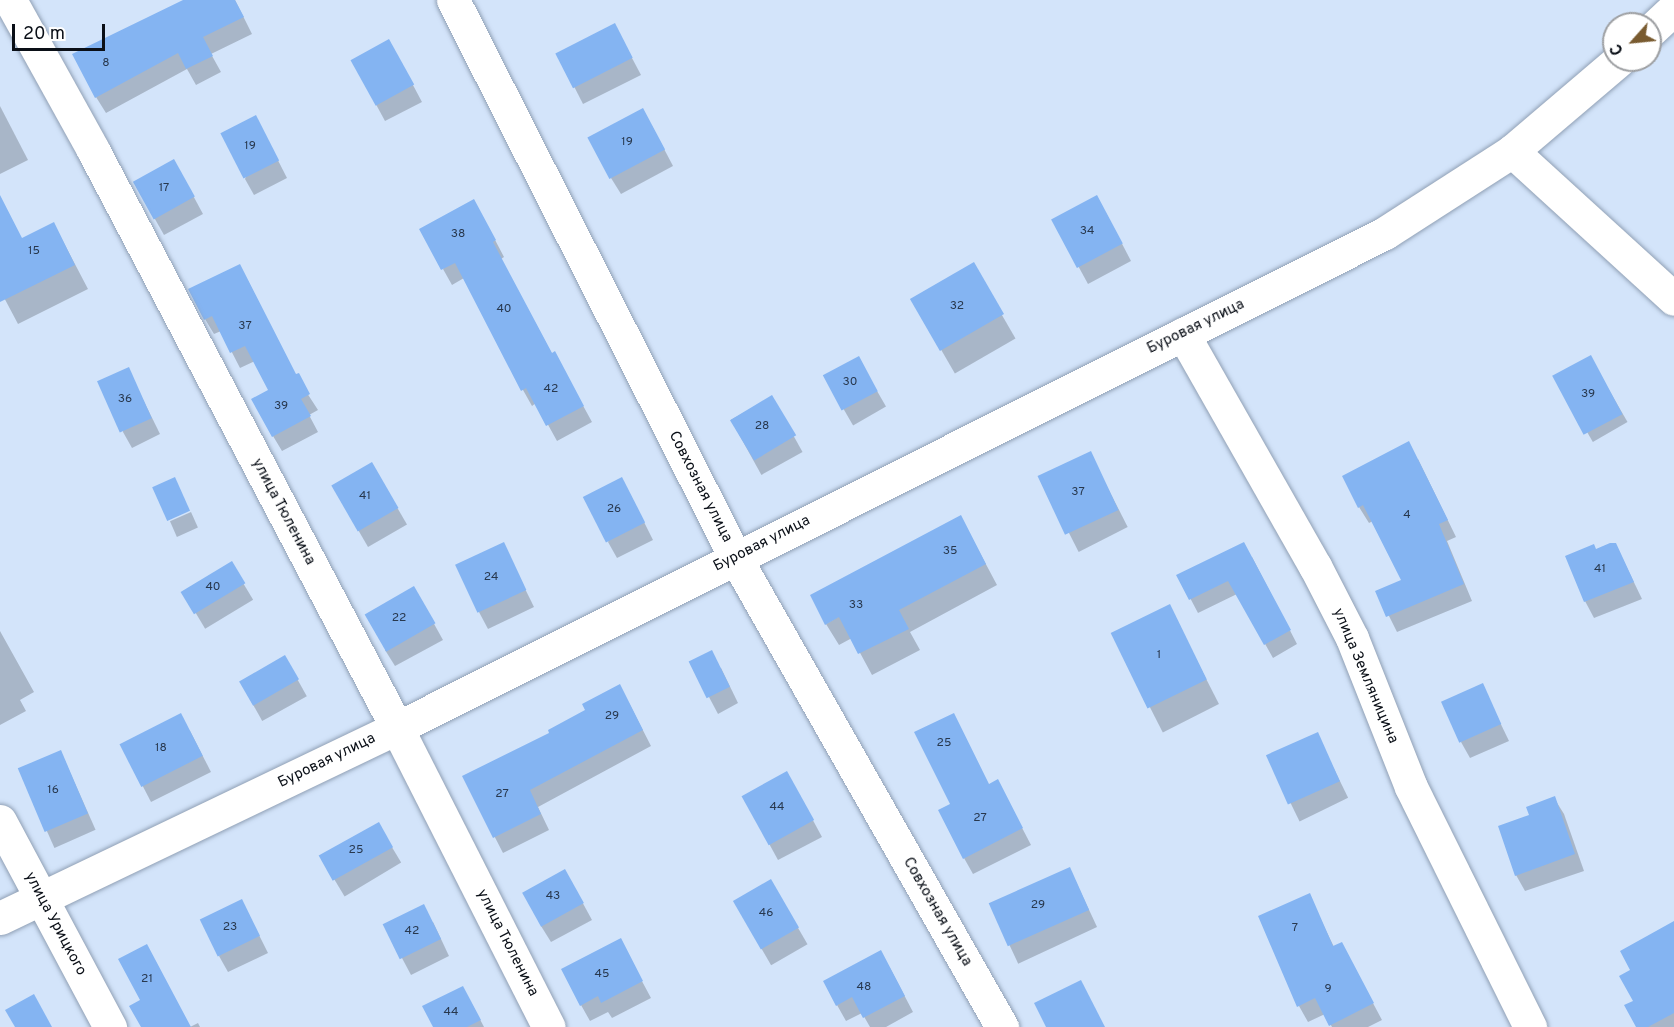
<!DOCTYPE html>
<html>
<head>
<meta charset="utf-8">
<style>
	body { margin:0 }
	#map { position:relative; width:1674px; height:1027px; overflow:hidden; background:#d3e4fa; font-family:Overpass,sans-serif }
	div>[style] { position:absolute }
	.shadow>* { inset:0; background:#0003; transform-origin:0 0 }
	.building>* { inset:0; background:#84b4f2; transform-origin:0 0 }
	.roads { filter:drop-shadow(0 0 2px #90a0b5) drop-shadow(0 0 2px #90a0b5) }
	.minor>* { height:33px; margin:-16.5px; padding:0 16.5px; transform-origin:16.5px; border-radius:16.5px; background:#fff }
	.secondary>* { height:33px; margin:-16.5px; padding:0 16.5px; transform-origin:16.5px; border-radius:16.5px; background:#fff }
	span { translate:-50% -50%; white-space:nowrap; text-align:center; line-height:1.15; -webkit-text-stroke:6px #fff; paint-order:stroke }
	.number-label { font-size:12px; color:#28384e }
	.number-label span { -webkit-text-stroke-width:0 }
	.street-label { font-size:15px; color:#0a0f17 }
	.north { position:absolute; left:1602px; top:12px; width:60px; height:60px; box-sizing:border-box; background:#fff; border:2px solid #9d9fa2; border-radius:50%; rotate:243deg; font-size:16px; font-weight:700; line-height:24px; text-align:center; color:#0a0f17 }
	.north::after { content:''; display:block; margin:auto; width:21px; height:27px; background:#795b30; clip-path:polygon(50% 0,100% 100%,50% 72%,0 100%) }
	.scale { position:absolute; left:12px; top:24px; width:93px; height:27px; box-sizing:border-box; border:3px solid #0a0f17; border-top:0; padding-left:8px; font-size:18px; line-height:21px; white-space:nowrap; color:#0a0f17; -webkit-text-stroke:4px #fff; paint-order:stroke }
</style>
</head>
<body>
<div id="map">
	<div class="shadow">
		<i style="clip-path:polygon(186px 0,235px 0,252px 34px,211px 54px,221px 72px,196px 85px,187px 69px,106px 113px,96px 97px)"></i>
		<i style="clip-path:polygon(623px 41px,641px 75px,583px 104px,557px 53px)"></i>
		<i style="clip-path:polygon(398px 57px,422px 102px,385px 121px,352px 60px)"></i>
		<i style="clip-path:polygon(0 106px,28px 160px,0 174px)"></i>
		<i style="clip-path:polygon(652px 126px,673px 166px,621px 194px,611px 178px)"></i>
		<i style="clip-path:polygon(264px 133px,287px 178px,254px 195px,245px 179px)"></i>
		<i style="clip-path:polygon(183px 177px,203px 214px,164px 235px,134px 182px)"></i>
		<i style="clip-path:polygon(1106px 213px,1131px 261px,1088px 284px,1053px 220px)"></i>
		<i style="clip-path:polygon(483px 217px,504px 257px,501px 259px,552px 354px,563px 369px,592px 422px,557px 441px,536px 403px,532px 406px,523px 390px,464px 278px,452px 285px,443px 269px)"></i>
		<i style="clip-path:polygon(54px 224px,88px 289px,18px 324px,0 290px,0 234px,23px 240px)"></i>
		<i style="left:973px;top:265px;width:85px;height:70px;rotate:60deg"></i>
		<i style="clip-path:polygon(248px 281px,296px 376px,318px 410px,309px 415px,318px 432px,282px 451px,273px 436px,270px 390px,255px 361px,240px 368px,221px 331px,214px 334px,205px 319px)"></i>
		<i style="left:1590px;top:357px;width:75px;height:40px;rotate:60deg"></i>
		<i style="left:858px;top:358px;width:56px;height:38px;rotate:60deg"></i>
		<i style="clip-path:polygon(128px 369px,160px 434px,132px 448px,123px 432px)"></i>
		<i style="left:772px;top:397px;width:63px;height:47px;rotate:61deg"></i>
		<i style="left:1090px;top:453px;width:83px;height:55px;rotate:63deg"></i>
		<i style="clip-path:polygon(1418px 459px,1456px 537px,1447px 541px,1472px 601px,1397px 632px,1377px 592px,1403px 581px,1373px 521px,1369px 523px,1359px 507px)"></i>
		<i style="left:372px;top:464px;width:70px;height:45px;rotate:60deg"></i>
		<i style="clip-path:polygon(631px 496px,653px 540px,617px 558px,608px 542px)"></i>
		<i style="left:191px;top:512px;width:17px;height:23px;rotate:66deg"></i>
		<i style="clip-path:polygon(972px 538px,997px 585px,910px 632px,920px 650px,872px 675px,852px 638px,839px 645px,826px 624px)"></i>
		<i style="clip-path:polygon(503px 544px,534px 607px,488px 629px,479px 612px)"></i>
		<i style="clip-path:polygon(1616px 545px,1642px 599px,1594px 618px,1585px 601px,1596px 550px)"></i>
		<i style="clip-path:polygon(1252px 557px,1297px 644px,1273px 658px,1237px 594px,1198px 613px,1178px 575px)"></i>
		<i style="left:231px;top:563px;width:43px;height:56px;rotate:59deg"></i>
		<i style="clip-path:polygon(423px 604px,443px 640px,395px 666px,385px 650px)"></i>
		<i style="left:1169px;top:606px;width:110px;height:63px;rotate:63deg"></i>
		<i style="clip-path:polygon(0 631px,34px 692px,20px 700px,26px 711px,0 725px)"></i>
		<i style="left:285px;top:657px;width:45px;height:51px;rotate:61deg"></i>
		<i style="clip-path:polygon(691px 663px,721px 668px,738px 703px,718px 714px)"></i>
		<i style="clip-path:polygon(1482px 685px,1509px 741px,1470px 758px,1461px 742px)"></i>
		<i style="clip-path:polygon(629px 703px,651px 746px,538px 807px,549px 830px,503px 853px,464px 777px)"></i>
		<i style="clip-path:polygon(190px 731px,211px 772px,151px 802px,121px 744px)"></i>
		<i style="left:1317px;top:734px;width:71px;height:54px;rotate:64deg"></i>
		<i style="left:61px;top:752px;width:85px;height:45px;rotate:66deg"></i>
		<i style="clip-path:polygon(989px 785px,1006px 797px,1031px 845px,973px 874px,964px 858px)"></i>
		<i style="clip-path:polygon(796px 789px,822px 837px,778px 860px,743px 796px)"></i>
		<i style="clip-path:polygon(1554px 798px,1564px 814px,1584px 871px,1525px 891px,1516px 875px,1531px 816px)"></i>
		<i style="left:378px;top:824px;width:45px;height:66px;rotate:59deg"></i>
		<i style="left:1070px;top:869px;width:64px;height:87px;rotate:65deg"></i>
		<i style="left:771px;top:881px;width:73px;height:42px;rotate:60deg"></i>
		<i style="clip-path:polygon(574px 887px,592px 920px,551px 942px,541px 926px)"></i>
		<i style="clip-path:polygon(1309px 895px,1334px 947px,1350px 960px,1382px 1020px,1368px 1027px,1332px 1027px,1325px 1014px,1308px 1022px,1299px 1006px)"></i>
		<i style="clip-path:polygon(242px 901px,268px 953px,228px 972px,219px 956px)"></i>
		<i style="clip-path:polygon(433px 922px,449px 956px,411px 975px,385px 926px)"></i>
		<i style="clip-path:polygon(1674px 923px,1674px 1027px,1638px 1027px,1632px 971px)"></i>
		<i style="clip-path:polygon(629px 957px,651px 998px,612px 1018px,608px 1012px,590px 1021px,581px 1005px)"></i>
		<i style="clip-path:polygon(890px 968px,913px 1012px,886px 1027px,870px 1027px,862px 1013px,846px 1021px,837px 1005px)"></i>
		<i style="clip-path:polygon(472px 1004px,484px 1027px,434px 1027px)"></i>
		<i style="clip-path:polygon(198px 1023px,200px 1027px,150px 1027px,190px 1027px)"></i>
	</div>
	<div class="building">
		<i style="clip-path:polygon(183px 0,235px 0,244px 17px,203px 37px,213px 56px,186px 69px,178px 53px,95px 98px,72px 54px)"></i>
		<i style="left:615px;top:23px;width:39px;height:67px;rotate:63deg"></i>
		<i style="left:389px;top:39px;width:52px;height:44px;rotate:61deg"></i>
		<i style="left:643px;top:108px;width:47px;height:63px;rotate:62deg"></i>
		<i style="left:256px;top:115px;width:51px;height:40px;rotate:63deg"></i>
		<i style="left:174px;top:159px;width:43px;height:47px;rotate:61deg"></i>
		<i style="clip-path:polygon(0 195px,22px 238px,54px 222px,75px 265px,0 302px)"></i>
		<i style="left:1097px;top:195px;width:55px;height:52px;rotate:62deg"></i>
		<i style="clip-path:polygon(474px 199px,496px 240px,493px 242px,552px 353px,555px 351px,584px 406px,546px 426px,526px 388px,521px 391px,455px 263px,441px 270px,419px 229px)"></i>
		<i style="left:974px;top:262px;width:60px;height:74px;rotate:60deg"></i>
		<i style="clip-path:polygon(240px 264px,296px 374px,299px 373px,310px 394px,301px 399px,311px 416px,272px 437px,251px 399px,268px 390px,245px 346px,230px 353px,212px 316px,204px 320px,188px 289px)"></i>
		<i style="left:1591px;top:355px;width:67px;height:44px;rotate:62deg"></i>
		<i style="left:859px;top:356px;width:40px;height:41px;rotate:62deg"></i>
		<i style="left:129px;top:367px;width:56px;height:35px;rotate:66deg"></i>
		<i style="left:772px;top:395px;width:47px;height:49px;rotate:59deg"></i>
		<i style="clip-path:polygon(1409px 441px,1448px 520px,1439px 524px,1464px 584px,1386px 617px,1375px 591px,1401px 580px,1363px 505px,1358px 508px,1342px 476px)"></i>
		<i style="left:1091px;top:451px;width:65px;height:59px;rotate:65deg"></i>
		<i style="left:372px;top:462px;width:53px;height:47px;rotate:60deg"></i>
		<i style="left:175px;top:477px;width:37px;height:25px;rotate:66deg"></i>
		<i style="left:622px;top:477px;width:51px;height:44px;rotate:63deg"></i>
		<i style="clip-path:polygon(961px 515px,986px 564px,899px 610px,909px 629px,858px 654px,839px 617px,825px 625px,810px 595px)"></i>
		<i style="left:504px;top:542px;width:53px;height:54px;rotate:65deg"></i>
		<i style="clip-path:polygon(1244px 542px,1291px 630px,1264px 645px,1228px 581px,1189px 600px,1176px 575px)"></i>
		<i style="clip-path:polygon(1610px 543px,1616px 543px,1634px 582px,1584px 602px,1565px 556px,1594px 544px,1596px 549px)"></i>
		<i style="left:232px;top:561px;width:26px;height:60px;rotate:59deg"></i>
		<i style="left:414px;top:586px;width:43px;height:57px;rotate:60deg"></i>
		<i style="left:1170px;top:604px;width:84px;height:66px;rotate:64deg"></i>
		<i style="left:712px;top:650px;width:41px;height:26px;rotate:64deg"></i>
		<i style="left:285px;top:655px;width:28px;height:53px;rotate:60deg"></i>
		<i style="left:1483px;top:683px;width:45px;height:46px;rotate:66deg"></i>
		<i style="clip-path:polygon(620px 684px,643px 730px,530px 790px,541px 814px,493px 838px,462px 776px,549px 733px,548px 730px,585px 710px,582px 704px)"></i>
		<i style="left:181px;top:713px;width:48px;height:69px;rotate:63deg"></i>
		<i style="clip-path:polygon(954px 713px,989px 784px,998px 779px,1023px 828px,963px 859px,938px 810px,950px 804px,914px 732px)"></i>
		<i style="left:1318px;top:732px;width:54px;height:57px;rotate:66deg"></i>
		<i style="left:61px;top:750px;width:69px;height:47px;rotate:67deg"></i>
		<i style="left:787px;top:771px;width:56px;height:52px;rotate:61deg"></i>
		<i style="clip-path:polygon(1555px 796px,1575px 854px,1515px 876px,1498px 826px,1529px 815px,1526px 807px)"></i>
		<i style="left:379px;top:822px;width:29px;height:69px;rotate:61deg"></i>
		<i style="left:1070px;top:867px;width:47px;height:89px;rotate:66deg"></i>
		<i style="left:565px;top:869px;width:39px;height:49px;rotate:61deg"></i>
		<i style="left:771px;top:879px;width:56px;height:44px;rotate:60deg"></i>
		<i style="clip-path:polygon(1310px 893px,1333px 946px,1342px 942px,1374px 1003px,1329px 1026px,1315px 998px,1297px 1007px,1258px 916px)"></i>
		<i style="left:242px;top:899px;width:41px;height:47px;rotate:64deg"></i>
		<i style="left:424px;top:904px;width:39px;height:46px;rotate:64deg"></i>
		<i style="clip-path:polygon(1674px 921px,1674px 1013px,1648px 1027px,1636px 1027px,1624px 1005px,1633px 1001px,1619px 976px,1630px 970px,1620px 951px)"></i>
		<i style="clip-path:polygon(621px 938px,643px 981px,601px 1003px,598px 996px,580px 1006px,561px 969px)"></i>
		<i style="clip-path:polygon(147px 944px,191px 1027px,141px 1027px,129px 1006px,140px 1000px,118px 959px)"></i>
		<i style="clip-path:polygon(881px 950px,905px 996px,863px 1018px,852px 997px,836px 1006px,823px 981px)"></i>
		<i style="clip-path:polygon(1081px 980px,1105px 1027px,1046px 1027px,1034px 1003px)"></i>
		<i style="clip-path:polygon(463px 986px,481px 1020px,467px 1027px,433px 1027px,422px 1006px)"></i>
		<i style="clip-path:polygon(34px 994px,52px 1027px,15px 1027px,5px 1010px)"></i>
	</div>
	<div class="roads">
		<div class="minor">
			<i style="left:10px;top:0;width:171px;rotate:61deg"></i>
			<i style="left:93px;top:150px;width:653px;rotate:62.26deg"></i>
			<i style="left:397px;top:728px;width:335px;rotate:63.1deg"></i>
			<i style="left:453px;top:0;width:624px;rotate:63.15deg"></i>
			<i style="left:735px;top:557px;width:541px;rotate:60.4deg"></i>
			<i style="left:1512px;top:151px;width:219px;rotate:42.4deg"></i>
			<i style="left:1183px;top:334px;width:267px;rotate:60.4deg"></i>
			<i style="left:1315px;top:566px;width:81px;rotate:62.8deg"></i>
			<i style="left:1352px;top:638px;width:160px;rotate:68.4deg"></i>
			<i style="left:1411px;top:787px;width:268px;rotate:63.6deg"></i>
			<i style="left:0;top:821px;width:234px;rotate:61.9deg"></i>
		</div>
		<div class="secondary">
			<i style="left:1650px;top:31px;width:33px;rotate:-43deg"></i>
			<i style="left:0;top:918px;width:440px;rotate:-25.6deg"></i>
			<i style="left:397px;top:728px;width:1105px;rotate:-26.61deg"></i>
			<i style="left:1385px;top:233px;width:151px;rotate:-32.8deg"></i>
			<i style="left:1512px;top:151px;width:140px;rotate:-40.4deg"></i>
		</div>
	</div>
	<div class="number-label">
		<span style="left:106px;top:64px">8</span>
		<span style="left:627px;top:143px">19</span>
		<span style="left:250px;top:147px">19</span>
		<span style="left:164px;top:189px">17</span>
		<span style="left:1087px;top:232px">34</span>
		<span style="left:458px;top:235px">38</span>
		<span style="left:34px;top:252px">15</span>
		<span style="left:957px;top:307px">32</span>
		<span style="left:504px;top:310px">40</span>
		<span style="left:245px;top:327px">37</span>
		<span style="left:850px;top:383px">30</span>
		<span style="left:551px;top:390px">42</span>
		<span style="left:1588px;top:395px">39</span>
		<span style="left:125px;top:400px">36</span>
		<span style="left:281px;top:407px">39</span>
		<span style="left:762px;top:427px">28</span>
		<span style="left:1078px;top:493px">37</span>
		<span style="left:365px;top:497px">41</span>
		<span style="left:614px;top:510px">26</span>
		<span style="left:1407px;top:516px">4</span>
		<span style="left:950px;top:552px">35</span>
		<span style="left:1600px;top:570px">41</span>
		<span style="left:491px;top:578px">24</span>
		<span style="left:213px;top:588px">40</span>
		<span style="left:856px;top:606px">33</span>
		<span style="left:399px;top:619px">22</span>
		<span style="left:1159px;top:656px">1</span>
		<span style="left:612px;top:717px">29</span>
		<span style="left:944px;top:744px">25</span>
		<span style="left:161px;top:749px">18</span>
		<span style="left:53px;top:791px">16</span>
		<span style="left:502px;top:795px">27</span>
		<span style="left:777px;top:808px">44</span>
		<span style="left:980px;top:819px">27</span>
		<span style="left:356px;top:851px">25</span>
		<span style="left:553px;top:897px">43</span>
		<span style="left:1038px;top:906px">29</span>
		<span style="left:766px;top:914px">46</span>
		<span style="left:230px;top:928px">23</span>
		<span style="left:1295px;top:929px">7</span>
		<span style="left:412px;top:932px">42</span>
		<span style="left:602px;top:975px">45</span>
		<span style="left:147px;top:980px">21</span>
		<span style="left:864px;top:988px">48</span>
		<span style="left:1328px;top:990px">9</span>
		<span style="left:451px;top:1013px">44</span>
	</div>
	<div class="street-label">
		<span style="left:1196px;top:327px;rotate:-26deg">Буровая улица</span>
		<span style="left:700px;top:487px;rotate:63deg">Совхозная улица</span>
		<span style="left:283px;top:512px;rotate:62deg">улица Тюленина</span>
		<span style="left:762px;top:544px;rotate:-27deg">Буровая улица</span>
		<span style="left:1365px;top:676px;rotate:67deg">улица Земляницина</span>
		<span style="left:327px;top:761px;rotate:-26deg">Буровая улица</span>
		<span style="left:937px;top:912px;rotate:60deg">Совхозная улица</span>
		<span style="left:55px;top:924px;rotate:62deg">улица Урицкого</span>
		<span style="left:507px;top:943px;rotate:63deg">улица Тюленина</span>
	</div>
	<div class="north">С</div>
	<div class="scale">20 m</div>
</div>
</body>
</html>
